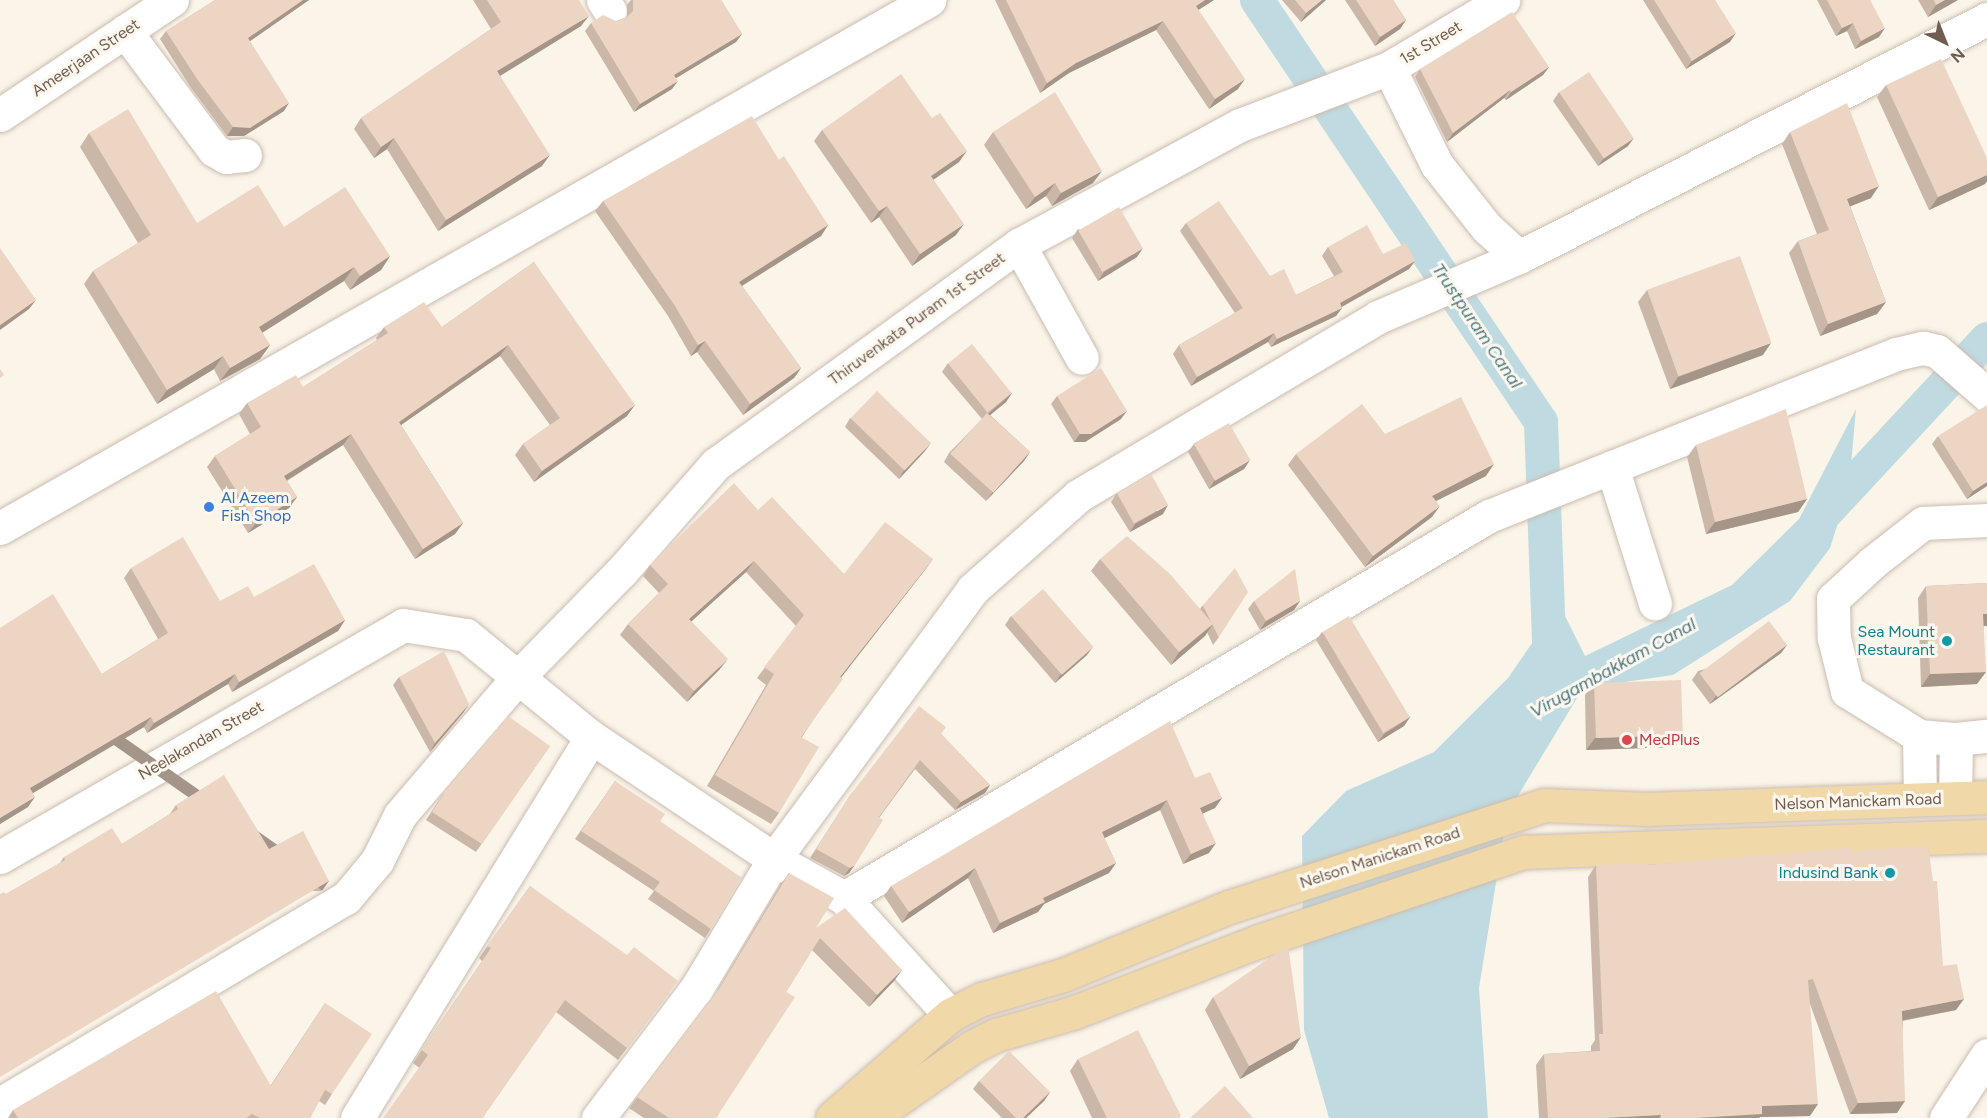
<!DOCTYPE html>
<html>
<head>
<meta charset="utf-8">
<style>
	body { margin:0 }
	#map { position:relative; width:1987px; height:1118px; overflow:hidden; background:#faf4e9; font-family:Figtree,sans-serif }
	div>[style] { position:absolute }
	.water>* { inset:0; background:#bfdbe1 }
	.canal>* { height:34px; margin:-17px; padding:0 17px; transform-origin:17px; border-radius:17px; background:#bfdbe1 }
	.roads { filter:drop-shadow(0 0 2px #cbbcb0) drop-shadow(0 0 2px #cbbcb0) }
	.minor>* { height:33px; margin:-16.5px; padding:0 16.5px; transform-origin:16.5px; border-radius:16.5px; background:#fff }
	.major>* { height:33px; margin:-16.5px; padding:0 16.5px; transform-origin:16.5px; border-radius:16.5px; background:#f0d8a9 }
	.wall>* { inset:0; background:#cbb7a8 }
	.shaded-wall>* { inset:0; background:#a59588; transform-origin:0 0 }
	.building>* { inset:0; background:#ecd5c3; transform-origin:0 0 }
	.dots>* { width:16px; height:16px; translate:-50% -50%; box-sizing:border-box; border:3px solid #fdf8ef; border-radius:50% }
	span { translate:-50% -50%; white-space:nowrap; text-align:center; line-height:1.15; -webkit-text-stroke:6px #fdf8ef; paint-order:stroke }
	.street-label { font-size:16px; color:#715c4f }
	.shop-label { font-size:16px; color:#366cbe }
	.left { translate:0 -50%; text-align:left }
	.culture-label { font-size:16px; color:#0d838f }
	.right { translate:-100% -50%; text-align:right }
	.health-label { font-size:16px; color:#be3a42 }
	.water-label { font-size:18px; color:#4c7781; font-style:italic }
	.north { position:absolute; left:1915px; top:12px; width:60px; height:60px; -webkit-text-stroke:4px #fdf8ef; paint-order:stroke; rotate:137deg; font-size:16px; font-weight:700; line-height:24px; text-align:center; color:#715c4f }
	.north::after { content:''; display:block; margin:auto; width:21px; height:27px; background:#715c4f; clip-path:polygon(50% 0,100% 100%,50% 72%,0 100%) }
</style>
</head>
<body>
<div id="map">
	<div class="water">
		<i style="clip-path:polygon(1856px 409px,1849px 488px,1830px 548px,1790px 601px,1673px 675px,1583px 688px,1507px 814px,1479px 988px,1488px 1118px,1329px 1118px,1304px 1030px,1302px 836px,1346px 791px,1434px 752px,1508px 678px,1559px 604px,1585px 656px,1732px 585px,1799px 519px)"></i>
	</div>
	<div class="canal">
		<i style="left:1257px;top:0;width:509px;rotate:56.06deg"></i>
		<i style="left:1541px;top:422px;width:244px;rotate:87.9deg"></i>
		<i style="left:1817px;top:522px;width:250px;rotate:-47.1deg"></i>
	</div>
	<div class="roads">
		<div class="minor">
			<i style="left:603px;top:0;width:13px;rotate:58deg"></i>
			<i style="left:125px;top:31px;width:149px;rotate:53.2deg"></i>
			<i style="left:214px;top:150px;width:14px;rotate:30deg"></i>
			<i style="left:226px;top:157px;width:19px;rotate:-6deg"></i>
			<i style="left:1389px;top:68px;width:108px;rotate:63.7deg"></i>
			<i style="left:1437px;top:165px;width:80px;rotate:51.6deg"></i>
			<i style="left:1487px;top:228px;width:43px;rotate:42.2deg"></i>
			<i style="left:0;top:115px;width:207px;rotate:-33.8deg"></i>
			<i style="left:1019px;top:245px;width:129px;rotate:60.9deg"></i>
			<i style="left:1612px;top:467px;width:143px;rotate:72.5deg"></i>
			<i style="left:1987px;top:520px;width:64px;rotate:177.3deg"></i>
			<i style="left:1923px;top:523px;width:65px;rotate:141.9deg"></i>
			<i style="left:1872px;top:563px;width:53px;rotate:137.3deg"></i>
			<i style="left:1833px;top:599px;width:39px;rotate:89deg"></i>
			<i style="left:1834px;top:638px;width:55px;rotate:76.2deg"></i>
			<i style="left:1847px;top:691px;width:85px;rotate:32deg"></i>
			<i style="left:1919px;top:736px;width:37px;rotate:5deg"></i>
			<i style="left:1956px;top:739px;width:31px;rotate:-6deg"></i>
			<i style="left:0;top:528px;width:1069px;rotate:-29.61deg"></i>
			<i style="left:1919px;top:736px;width:63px;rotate:89.1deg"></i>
			<i style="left:1955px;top:798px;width:59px;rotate:-89deg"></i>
			<i style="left:0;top:857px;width:465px;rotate:-29.9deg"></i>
			<i style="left:403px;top:625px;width:64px;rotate:9deg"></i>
			<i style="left:466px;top:635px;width:161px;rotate:39.2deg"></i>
			<i style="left:591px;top:737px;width:220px;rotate:33.7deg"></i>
			<i style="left:774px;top:859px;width:80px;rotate:29.1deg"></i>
			<i style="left:844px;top:898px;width:158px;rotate:47.8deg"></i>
			<i style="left:844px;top:898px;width:750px;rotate:-30.64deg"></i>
			<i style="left:1489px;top:516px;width:438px;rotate:-21.7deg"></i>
			<i style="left:1896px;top:354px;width:28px;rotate:-13deg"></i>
			<i style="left:1923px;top:348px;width:14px;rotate:12deg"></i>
			<i style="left:1937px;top:351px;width:67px;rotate:41.3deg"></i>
			<i style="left:0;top:1104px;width:403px;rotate:-30.8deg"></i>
			<i style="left:346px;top:898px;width:48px;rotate:-50deg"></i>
			<i style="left:377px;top:861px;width:51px;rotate:-63.4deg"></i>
			<i style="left:400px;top:815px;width:183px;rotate:-49.4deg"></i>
			<i style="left:519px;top:676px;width:146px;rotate:-45.6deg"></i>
			<i style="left:621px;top:572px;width:144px;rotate:-48.7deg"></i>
			<i style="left:716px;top:464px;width:374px;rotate:-35.9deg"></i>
			<i style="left:1019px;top:245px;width:251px;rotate:-28.5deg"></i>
			<i style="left:1240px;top:125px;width:160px;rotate:-20.9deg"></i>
			<i style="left:1389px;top:68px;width:133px;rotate:-30.8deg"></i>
			<i style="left:357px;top:1118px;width:447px;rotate:-58.4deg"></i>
			<i style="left:598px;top:1118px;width:162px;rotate:-52.8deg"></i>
			<i style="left:696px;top:989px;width:152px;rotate:-59deg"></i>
			<i style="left:774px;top:859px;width:335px;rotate:-53.6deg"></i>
			<i style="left:973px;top:589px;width:140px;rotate:-41.5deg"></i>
			<i style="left:1078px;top:496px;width:349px;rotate:-30.8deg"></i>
			<i style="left:1378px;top:317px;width:153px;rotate:-23.1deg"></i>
			<i style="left:1519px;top:257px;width:525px;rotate:-26.96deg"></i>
			<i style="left:1946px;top:1118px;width:75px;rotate:-56.9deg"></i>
		</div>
		<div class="major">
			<i style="left:832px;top:1118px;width:157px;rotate:-41.1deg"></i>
			<i style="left:950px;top:1015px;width:36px;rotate:-27deg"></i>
			<i style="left:982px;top:999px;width:84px;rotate:-16.5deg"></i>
			<i style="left:1063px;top:975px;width:179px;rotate:-22.3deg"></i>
			<i style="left:1229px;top:907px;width:331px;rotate:-17.9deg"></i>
			<i style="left:1544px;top:805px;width:104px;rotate:2.2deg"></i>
			<i style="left:1648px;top:809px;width:339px;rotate:-2deg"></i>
			<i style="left:871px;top:1118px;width:123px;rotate:-35.1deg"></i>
			<i style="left:972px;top:1047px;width:27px;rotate:-27deg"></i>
			<i style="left:996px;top:1035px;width:82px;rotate:-16.2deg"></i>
			<i style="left:1075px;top:1012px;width:197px;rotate:-21.1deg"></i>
			<i style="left:1259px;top:941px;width:280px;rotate:-18.6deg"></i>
			<i style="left:1524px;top:852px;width:463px;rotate:-2deg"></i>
		</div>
	</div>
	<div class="wall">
		<i style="clip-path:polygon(215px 0,309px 0,250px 41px,284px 111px,244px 136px,227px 136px,191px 88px,160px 39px,166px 31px)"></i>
		<i style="clip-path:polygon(473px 0,579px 0,581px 26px,500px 76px,542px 166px,438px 231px,387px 149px,374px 158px,354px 129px,361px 118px,491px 29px)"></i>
		<i style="clip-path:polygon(631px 0,721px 0,742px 34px,736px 42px,676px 78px,672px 89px,634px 112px,585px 31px,591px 23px,616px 21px,627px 17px,627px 5px)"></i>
		<i style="clip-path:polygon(995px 0,1214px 0,1198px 10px,1238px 89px,1209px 109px,1156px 30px,1069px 73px,1040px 93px)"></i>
		<i style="clip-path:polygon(1282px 0,1326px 0,1301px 22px)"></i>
		<i style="clip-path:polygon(1345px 0,1393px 0,1406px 20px,1400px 29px,1375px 46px)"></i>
		<i style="clip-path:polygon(1643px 0,1715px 0,1730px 42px,1686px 69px)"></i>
		<i style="clip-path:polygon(1817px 0,1870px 0,1879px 37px,1855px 49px,1847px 31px,1836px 36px)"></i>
		<i style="clip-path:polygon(1918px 0,1958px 0,1928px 17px)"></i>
		<i style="clip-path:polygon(1549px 67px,1543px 75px,1506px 100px,1504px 98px,1447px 142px,1415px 77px,1420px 69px)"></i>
		<i style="clip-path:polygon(1886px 85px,1987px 158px,1987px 181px,1985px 184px,1929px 210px,1877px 97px)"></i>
		<i style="clip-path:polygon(1559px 92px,1628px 146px,1598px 166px,1553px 101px)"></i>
		<i style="clip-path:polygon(822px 130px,959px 162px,933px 180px,956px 235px,912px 266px,879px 217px,871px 223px,814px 141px)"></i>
		<i style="clip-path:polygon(993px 132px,1093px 183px,1052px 206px,1046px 196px,1026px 209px,984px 145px)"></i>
		<i style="clip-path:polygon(1790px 132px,1871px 198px,1850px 206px,1886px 302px,1877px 314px,1820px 336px,1789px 253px,1798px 241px,1817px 234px,1782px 144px)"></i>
		<i style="clip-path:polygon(89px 133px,197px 223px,284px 227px,390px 256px,381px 270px,350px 290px,344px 281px,262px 333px,270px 345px,260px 359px,220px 381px,214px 369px,157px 404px,84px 284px,93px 271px,138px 243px,80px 147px)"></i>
		<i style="clip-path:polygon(779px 160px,828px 225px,821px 236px,742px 286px,801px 368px,794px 378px,743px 415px,697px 352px,691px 356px,668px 316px,595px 211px,603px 201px)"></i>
		<i style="clip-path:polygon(1186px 223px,1270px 276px,1296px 295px,1334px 276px,1322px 256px,1328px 247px,1383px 254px,1415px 261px,1409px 269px,1342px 307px,1342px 308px,1336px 316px,1271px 347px,1268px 342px,1191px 386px,1173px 354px,1179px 345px,1235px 313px,1180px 231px)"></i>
		<i style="clip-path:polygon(1078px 229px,1137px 257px,1098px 281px,1072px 238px)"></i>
		<i style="clip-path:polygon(534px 262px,627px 416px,534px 482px,515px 455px,523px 444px,550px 425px,500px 356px,401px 425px,463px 523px,455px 534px,415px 559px,343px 445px,287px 481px,297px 497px,289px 508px,248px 533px,207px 467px,215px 456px,250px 434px,239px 414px,247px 403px,303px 387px,377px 340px,376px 338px,384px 327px,442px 327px)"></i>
		<i style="clip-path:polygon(1647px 290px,1763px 355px,1670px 389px,1638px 302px)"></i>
		<i style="clip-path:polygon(948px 363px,1012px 393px,1006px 402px,990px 415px,1030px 452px,1024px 461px,986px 501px,944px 462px,949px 453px,982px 419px,942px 372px)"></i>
		<i style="clip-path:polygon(1057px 396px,1121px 419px,1085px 442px,1074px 442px,1051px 404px)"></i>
		<i style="clip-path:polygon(850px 418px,925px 451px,899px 479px,845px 427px)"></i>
		<i style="clip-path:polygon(1385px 434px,1486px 476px,1436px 501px,1432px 517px,1365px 567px,1288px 465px,1296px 454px)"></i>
		<i style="clip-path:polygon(1938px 436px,1987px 486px,1967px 499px,1932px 444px)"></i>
		<i style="clip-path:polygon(1194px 444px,1250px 460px,1244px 469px,1209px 489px,1188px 452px)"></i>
		<i style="clip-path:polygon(1696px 445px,1807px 499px,1798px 512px,1706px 534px,1687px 457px)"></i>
		<i style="clip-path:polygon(1117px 493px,1163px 514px,1130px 532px,1111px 502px)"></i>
		<i style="clip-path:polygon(758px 510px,844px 574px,933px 559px,841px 677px,802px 737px,779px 813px,771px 824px,707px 786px,766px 685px,757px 678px,796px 626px,746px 572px,691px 621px,720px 669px,687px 702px,620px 635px,628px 624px,659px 593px,643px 576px,650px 565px)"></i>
		<i style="clip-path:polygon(1100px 559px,1200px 609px,1203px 605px,1219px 637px,1213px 645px,1207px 632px,1205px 636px,1171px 665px,1091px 571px)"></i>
		<i style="clip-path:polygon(131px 568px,220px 601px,254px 597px,345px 620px,338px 631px,232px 692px,228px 684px,147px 733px,144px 727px,33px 793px,28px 807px,0 824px,0 628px,102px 674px,158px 639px,124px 578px)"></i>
		<i style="clip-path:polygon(1987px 583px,1987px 626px,1984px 626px,1977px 684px,1921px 687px,1918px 598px,1926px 586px)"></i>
		<i style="clip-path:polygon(1254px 601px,1300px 601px,1294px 610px,1260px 630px,1248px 609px)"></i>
		<i style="clip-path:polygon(1011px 616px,1087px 655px,1055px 683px,1005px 625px)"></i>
		<i style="clip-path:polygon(1322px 632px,1410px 717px,1404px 726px,1378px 742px,1316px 640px)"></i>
		<i style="clip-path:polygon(1787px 645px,1781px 653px,1710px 704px,1692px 680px,1698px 671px)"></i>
		<i style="clip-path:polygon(399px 677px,469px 704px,463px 713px,430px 752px,393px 685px)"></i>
		<i style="clip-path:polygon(1594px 683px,1683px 735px,1675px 747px,1586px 750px,1585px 695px)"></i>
		<i style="clip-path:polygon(941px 734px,990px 785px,985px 793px,955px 810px,915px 769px,879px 818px,849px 873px,844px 876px,810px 858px,851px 794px)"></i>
		<i style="clip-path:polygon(550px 746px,476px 852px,426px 820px,443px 794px)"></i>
		<i style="clip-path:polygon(1195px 778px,1222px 798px,1215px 808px,1203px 813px,1209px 853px,1183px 864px,1160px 810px,1104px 838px,1116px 863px,1109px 873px,1044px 904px,1038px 912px,993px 933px,968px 878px,902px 923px,884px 896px,891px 886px)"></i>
		<i style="clip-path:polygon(615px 781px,660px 821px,711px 929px,705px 938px,648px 899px,654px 891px,575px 839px)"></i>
		<i style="clip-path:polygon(176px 805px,269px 849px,322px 891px,6px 894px,60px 863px,64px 857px,122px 844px,170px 814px)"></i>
		<i style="clip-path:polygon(1851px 851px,1943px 966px,1956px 1010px,1903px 1021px,1897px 1113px,1850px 1114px,1810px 1004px,1810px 1116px,1760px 1117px,1759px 1118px,1539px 1118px,1536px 1065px,1544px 1054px,1591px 1051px,1591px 1046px,1595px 1040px,1588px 877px,1596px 865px,1647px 865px)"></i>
		<i style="clip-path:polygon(789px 873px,816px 928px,902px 970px,894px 981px,869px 1007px,812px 950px,786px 992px,716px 1118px,644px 1118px,629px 1108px,714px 996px,781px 884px)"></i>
		<i style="clip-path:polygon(530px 886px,669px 993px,618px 1060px,556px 1012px,483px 1117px,413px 1063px,482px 961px,479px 958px)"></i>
		<i style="clip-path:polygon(1213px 997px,1301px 1037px,1293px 1049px,1240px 1079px,1205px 1010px)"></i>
		<i style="clip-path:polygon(325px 1003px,332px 1094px,325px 1105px,319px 1101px,310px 1118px,8px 1118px,13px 1110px,271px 1085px)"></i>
		<i style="clip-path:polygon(1078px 1059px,1180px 1118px,1092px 1118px,1070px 1071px)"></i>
		<i style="clip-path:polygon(979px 1081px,1050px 1092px,1044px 1101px,1026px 1118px,1002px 1118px,973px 1089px)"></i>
	</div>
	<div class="shaded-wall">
		<i style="clip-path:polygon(303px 0,309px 0,243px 46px,248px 38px)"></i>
		<i style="clip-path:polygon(1205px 0,1214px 0,1189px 16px,1196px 6px)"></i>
		<i style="clip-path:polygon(1322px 0,1326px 0,1301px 22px,1306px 13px)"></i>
		<i style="clip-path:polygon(1945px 0,1958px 0,1928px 17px,1936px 5px)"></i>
		<i style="clip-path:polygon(589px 16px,581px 26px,490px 82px,497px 71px)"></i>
		<i style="clip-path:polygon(1406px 20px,1400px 29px,1375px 46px,1380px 37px)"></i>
		<i style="clip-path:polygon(1163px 21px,1156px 30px,1069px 73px,1040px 93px,1047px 83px,1076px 63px)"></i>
		<i style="clip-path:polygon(1853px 23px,1847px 31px,1836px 36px,1842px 28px)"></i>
		<i style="clip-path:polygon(1885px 28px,1879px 37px,1855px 49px,1861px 41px)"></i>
		<i style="clip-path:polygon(1736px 33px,1730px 42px,1686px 69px,1692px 61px)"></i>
		<i style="clip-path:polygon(742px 34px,736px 42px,668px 83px,674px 75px)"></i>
		<i style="clip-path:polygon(1549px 67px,1543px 75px,1506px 100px,1511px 92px)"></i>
		<i style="clip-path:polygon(1245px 79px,1238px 89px,1209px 109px,1215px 99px)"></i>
		<i style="clip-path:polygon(678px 81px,672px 89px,634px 112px,640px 104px)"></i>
		<i style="clip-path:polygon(1510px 90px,1504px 98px,1447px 142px,1453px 133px)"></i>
		<i style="clip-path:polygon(289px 103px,284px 111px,244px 136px,227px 136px,233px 127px)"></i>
		<i style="clip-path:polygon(394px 138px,387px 149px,374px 158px,381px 147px)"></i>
		<i style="clip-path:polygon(1634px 138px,1628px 146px,1598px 166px,1604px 158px)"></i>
		<i style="clip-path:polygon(967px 151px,959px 162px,923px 187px,931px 176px)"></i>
		<i style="clip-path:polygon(550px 155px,542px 166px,438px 231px,446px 220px)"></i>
		<i style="clip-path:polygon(1102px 171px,1093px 183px,1052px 206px,1061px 193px)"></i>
		<i style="clip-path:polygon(1987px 175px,1987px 181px,1985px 184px,1929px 210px,1938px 197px)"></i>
		<i style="clip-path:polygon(1055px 183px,1046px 196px,1026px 209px,1035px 197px)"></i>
		<i style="clip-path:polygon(1879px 186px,1871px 198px,1839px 211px,1847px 199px)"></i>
		<i style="clip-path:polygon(887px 206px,879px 217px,871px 223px,879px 211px)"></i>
		<i style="clip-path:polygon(964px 224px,956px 235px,912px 266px,920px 254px)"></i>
		<i style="clip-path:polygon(828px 225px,821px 236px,732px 292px,739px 282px)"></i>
		<i style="clip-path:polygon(1143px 248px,1137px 257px,1098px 281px,1104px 272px)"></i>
		<i style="clip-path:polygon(390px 256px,381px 270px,350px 290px,360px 276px)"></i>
		<i style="clip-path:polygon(1415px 261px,1409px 269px,1334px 311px,1340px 303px)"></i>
		<i style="clip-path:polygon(354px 267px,344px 281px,249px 341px,259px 327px)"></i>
		<i style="clip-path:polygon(36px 300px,29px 309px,0 330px,0 325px)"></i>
		<i style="clip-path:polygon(1886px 302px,1877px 314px,1820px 336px,1828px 324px)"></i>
		<i style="clip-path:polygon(1342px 308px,1336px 316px,1271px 347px,1277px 339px)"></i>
		<i style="clip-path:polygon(1274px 333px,1268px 342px,1191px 386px,1197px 377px)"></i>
		<i style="clip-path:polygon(705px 341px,697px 352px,691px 356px,698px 345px)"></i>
		<i style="clip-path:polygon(1771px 343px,1763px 355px,1670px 389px,1678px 377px)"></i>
		<i style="clip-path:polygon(270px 345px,260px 359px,220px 381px,230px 368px)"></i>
		<i style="clip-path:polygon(508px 345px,500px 356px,391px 432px,399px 422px)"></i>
		<i style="clip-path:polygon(223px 356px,214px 369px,157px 404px,167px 390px)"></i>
		<i style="clip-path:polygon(801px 368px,794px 378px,743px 415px,750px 404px)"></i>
		<i style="clip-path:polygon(1012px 393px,1006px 402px,983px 421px,989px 413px)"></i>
		<i style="clip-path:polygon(635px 405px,627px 416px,534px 482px,542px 471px)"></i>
		<i style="clip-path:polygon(1127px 411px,1121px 419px,1085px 442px,1074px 442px,1080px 434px)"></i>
		<i style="clip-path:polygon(351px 434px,343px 445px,276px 487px,284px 476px)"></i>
		<i style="clip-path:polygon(931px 443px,925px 451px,899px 479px,904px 470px)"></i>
		<i style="clip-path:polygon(1030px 452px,1024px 461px,986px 501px,992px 493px)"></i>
		<i style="clip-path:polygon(1250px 460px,1244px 469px,1209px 489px,1215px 480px)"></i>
		<i style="clip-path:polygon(1494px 464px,1486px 476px,1424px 507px,1432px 496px)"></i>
		<i style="clip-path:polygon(1987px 482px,1987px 486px,1967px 499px,1973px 491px)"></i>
		<i style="clip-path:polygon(297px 497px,289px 508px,248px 533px,256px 523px)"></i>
		<i style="clip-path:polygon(1807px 499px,1798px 512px,1706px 534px,1715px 522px)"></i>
		<i style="clip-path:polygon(1168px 505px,1163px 514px,1130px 532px,1135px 524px)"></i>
		<i style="clip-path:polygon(1440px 506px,1432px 517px,1365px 567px,1373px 556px)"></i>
		<i style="clip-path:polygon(463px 523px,455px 534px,415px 559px,423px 549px)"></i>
		<i style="clip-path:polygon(933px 559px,925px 570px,833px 688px,840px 677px)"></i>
		<i style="clip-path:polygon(754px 561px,746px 572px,682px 630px,689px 619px)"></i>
		<i style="clip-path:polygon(1300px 601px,1294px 610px,1260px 630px,1266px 621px)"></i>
		<i style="clip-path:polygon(1983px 614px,1987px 614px,1987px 626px,1975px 626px)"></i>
		<i style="clip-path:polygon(345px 620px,338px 631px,232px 692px,239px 682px)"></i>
		<i style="clip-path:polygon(1213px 624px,1205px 636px,1171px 665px,1179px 652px)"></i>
		<i style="clip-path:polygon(1787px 645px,1781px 653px,1710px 704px,1716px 696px)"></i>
		<i style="clip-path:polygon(1093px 647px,1087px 655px,1055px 683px,1061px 674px)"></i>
		<i style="clip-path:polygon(728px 659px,720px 669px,687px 702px,694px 691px)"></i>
		<i style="clip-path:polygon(1986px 672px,1977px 684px,1921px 687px,1930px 674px)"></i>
		<i style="clip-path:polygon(235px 674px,228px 684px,147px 733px,154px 723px)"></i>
		<i style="clip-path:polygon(469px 704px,463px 713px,430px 752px,435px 743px)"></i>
		<i style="clip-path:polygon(151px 717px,144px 727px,23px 799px,30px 788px)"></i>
		<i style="clip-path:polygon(1410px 717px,1404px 726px,1378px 742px,1384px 734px)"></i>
		<i style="clip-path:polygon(1683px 735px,1675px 747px,1586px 750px,1595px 738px)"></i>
		<i style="clip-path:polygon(990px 785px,985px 793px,955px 810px,961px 802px)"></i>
		<i style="clip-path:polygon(35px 797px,28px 807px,0 824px,0 818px)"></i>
		<i style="clip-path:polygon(1222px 798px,1215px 808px,1193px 818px,1200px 808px)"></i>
		<i style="clip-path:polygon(1167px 800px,1160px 810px,1095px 843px,1102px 832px)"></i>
		<i style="clip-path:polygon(1216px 843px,1209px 853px,1183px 864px,1191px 854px)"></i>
		<i style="clip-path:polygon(1116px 863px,1109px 873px,1044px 904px,1038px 912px,993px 933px,1000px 923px,1043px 898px)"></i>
		<i style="clip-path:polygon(855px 865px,849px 873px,844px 876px,850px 868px)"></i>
		<i style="clip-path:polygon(975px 868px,968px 878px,902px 923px,909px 912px)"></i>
		<i style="left:329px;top:881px;width:12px;height:383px;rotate:125deg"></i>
		<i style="clip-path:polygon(902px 970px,894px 981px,869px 1007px,877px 995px)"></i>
		<i style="clip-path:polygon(1964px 999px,1956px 1010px,1894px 1022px,1902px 1011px)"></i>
		<i style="clip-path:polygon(1301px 1037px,1293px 1049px,1240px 1079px,1249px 1066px)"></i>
		<i style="clip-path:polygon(1050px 1092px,1044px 1101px,1026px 1118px,1023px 1118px)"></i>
		<i style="clip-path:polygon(1905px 1101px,1897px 1113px,1850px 1114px,1858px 1103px)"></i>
		<i style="clip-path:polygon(1818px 1104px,1810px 1116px,1760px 1117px,1759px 1118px,1696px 1118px,1762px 1106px)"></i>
		<i style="clip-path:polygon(1661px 1115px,1659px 1118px,1603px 1118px)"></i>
	</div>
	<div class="building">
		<i style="clip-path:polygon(215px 0,303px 0,248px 38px,289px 103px,250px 128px,233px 127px,197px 79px,166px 31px)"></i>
		<i style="clip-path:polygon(487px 0,579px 0,589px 16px,497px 71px,550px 155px,446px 220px,394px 138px,381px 147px,361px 118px,501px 22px)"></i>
		<i style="clip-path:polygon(633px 0,721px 0,742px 34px,674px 75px,678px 81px,640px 104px,591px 23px,603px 15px,616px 21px,626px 18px,633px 11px)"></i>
		<i style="clip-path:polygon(1006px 0,1205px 0,1196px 6px,1245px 79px,1215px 99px,1163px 21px,1076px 63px,1047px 83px)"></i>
		<i style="clip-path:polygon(1295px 0,1322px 0,1306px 13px)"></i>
		<i style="clip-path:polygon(1356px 0,1393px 0,1406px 20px,1380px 37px)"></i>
		<i style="clip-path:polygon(1654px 0,1715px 0,1736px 33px,1692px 61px)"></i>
		<i style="clip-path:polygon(1827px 0,1870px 0,1885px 28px,1861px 41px,1853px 23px,1842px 28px)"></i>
		<i style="clip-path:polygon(1934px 0,1945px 0,1936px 5px)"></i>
		<i style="clip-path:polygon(1512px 12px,1549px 67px,1511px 92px,1510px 90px,1453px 133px,1420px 69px)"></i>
		<i style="clip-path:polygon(1941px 59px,1987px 158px,1987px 175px,1938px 197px,1886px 85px)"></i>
		<i style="left:1589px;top:72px;width:80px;height:36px;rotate:56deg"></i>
		<i style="clip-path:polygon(901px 74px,932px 118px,940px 113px,967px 151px,931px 176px,964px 224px,920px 254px,887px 206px,879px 211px,822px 130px)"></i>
		<i style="clip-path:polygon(1055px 92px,1102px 171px,1061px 193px,1055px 183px,1035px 197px,993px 132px)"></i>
		<i style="clip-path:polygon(1847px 103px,1879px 186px,1847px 199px,1886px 302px,1828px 324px,1798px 241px,1829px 230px,1790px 132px)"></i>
		<i style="clip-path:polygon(128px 109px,197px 223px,258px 185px,284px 227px,345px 187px,390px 256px,360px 276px,354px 267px,259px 327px,270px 345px,230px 368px,223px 356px,167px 390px,93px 271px,151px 235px,89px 133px)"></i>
		<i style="clip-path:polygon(752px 116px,779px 160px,784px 156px,828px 225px,739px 282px,801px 368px,750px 404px,705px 341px,698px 345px,675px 306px,603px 201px)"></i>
		<i style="clip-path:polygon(1219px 201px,1270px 276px,1284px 269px,1296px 295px,1343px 272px,1328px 247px,1367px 225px,1383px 254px,1406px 243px,1415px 261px,1340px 303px,1342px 308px,1277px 339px,1274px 333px,1197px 377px,1179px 345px,1243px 308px,1186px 223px)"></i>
		<i style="left:1119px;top:207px;width:48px;height:47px;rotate:60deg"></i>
		<i style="clip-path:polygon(0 248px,36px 300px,0 325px)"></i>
		<i style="left:1740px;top:256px;width:92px;height:99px;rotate:70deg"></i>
		<i style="clip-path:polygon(534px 262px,635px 405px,542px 471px,523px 444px,560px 418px,508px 345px,399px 422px,463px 523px,423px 549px,351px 434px,284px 476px,297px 497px,256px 523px,215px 456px,261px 427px,247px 403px,296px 375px,303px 387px,388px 333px,384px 327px,424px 302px,442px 327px)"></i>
		<i style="left:972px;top:344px;width:63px;height:31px;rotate:51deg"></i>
		<i style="clip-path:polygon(1101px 368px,1127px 411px,1091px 434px,1080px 434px,1057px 396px)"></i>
		<i style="clip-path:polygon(0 369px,4px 375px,0 378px)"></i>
		<i style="left:877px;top:391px;width:75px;height:38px;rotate:44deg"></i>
		<i style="clip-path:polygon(1461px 397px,1494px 464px,1432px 496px,1440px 506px,1373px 556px,1296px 454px,1362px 404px,1385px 434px)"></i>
		<i style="clip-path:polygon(1987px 405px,1987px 482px,1973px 491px,1938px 436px)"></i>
		<i style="clip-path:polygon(1786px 409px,1807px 499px,1715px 522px,1696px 445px)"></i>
		<i style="left:987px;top:413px;width:58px;height:55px;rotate:42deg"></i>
		<i style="left:1229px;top:423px;width:43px;height:41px;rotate:60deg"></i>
		<i style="left:1151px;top:474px;width:35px;height:39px;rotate:61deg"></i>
		<i style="clip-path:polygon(734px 483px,758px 510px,772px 497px,844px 574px,885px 522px,933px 559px,840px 677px,843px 679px,801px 737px,819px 747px,779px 813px,715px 775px,774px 674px,764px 667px,804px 615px,754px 561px,689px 619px,728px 659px,694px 691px,628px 624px,668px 584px,650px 565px)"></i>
		<i style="clip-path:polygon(1127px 536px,1170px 574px,1213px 624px,1179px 652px,1100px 559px)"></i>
		<i style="clip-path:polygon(183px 537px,220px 601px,248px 586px,254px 597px,314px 564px,345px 620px,239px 682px,235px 674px,154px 723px,151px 717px,30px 788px,35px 797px,0 818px,0 628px,53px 594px,102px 674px,168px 633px,131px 568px)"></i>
		<i style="clip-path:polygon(1235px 568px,1248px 592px,1219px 637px,1203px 605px)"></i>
		<i style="clip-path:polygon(1295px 569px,1300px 601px,1266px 621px,1254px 601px)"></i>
		<i style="clip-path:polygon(1987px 583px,1987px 614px,1983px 614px,1986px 672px,1930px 674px,1926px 586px)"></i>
		<i style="left:1043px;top:589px;width:77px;height:42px;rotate:49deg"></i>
		<i style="left:1349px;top:616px;width:118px;height:31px;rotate:59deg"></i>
		<i style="left:1769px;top:621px;width:30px;height:87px;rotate:53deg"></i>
		<i style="clip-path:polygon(444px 651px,469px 704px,435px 743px,399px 677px)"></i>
		<i style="left:1681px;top:680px;width:55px;height:87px;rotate:88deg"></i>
		<i style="clip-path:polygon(919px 706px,946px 727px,941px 734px,990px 785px,961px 802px,920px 760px,879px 817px,883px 820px,855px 865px,850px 868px,816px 849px,851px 794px)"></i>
		<i style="clip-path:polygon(508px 716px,550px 746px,482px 844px,432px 812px,449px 786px)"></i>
		<i style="clip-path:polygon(1170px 721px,1195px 778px,1210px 772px,1222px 798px,1200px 808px,1216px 843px,1191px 854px,1167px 800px,1102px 832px,1116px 863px,1043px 898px,1045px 902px,1000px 923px,975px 868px,909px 912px,891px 886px)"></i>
		<i style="clip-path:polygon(224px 775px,269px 849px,303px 831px,329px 881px,0 1077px,0 894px,4px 892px,6px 894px,65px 860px,64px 857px,112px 828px,122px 844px,178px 809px,176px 805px)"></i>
		<i style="clip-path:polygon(615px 781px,665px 814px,660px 821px,742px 878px,711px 929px,654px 890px,660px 882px,581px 831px)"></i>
		<i style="clip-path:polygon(1928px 846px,1933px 881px,1937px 881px,1943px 966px,1957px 964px,1964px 999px,1902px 1011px,1905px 1101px,1858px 1103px,1813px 979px,1808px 980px,1818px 1104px,1762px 1106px,1762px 1114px,1696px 1118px,1661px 1118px,1661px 1115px,1603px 1118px,1548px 1118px,1544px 1054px,1600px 1051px,1599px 1034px,1603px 1034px,1596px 865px,1647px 863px,1647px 865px,1834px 849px,1851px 848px,1851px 851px)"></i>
		<i style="clip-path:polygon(789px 873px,834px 898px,816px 928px,845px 908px,902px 970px,877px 995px,820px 938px,786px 992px,795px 997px,716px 1118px,669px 1118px,637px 1097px,719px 989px)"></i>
		<i style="clip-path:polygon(530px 886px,627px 955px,634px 947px,678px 981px,627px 1048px,565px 1000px,483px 1117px,484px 1118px,383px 1118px,428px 1055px,422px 1050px,491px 948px,487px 946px)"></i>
		<i style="clip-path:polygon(1288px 945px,1301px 1037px,1249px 1066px,1213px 997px)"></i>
		<i style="clip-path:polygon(216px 991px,271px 1086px,325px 1003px,372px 1034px,332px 1094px,325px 1090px,310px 1118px,260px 1118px,252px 1114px,246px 1118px,18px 1118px,13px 1110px)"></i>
		<i style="clip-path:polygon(1138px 1030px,1181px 1116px,1178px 1118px,1107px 1118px,1078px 1059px)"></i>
		<i style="clip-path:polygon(1009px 1051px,1050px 1092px,1023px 1118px,1016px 1118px,979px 1081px)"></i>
		<i style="clip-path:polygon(1225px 1086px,1253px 1118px,1190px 1118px)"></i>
	</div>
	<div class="dots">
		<i style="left:209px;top:507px;background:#3f7fe0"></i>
		<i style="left:1947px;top:641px;background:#0f9aa8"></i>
		<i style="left:1627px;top:740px;background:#e0444e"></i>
		<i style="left:1890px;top:873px;background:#0f9aa8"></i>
	</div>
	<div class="street-label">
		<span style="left:1431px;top:43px;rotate:-31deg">1st Street</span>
		<span style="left:86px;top:58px;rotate:-34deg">Ameerjaan Street</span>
		<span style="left:917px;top:319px;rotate:-36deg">Thiruvenkata Puram 1st Street</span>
		<span style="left:201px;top:741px;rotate:-30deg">Neelakandan Street</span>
		<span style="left:1858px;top:802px;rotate:-2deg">Nelson Manickam Road</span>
		<span style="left:1380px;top:858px;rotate:-18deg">Nelson Manickam Road</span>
	</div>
	<div class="shop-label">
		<span class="left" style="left:221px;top:507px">Al Azeem<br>Fish Shop</span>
	</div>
	<div class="culture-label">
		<span class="right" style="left:1935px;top:641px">Sea Mount<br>Restaurant</span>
		<span class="right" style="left:1878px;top:873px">Indusind Bank</span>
	</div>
	<div class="health-label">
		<span class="left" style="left:1639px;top:740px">MedPlus</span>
	</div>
	<div class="water-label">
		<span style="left:1477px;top:326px;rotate:56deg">Trustpuram Canal</span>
		<span style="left:1613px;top:668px;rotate:-29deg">Virugambakkam Canal</span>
	</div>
	<div class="north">N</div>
</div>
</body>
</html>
